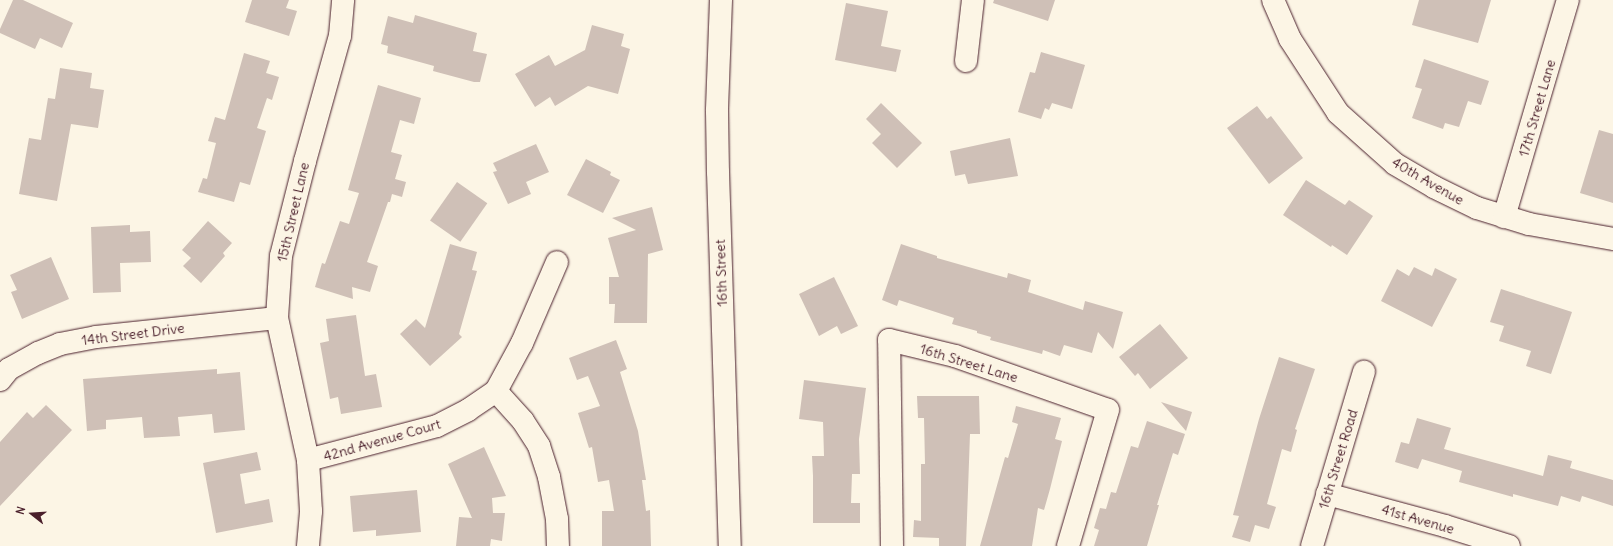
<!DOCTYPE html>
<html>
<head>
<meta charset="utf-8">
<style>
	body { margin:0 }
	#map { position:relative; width:1613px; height:546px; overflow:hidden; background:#fcf5e5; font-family:Delius,sans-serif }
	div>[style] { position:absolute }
	.building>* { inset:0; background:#cfc0b7; transform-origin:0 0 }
	.roads { filter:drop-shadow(0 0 1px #4a1f2b) drop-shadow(0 0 1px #4a1f2b) }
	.street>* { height:22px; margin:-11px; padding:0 11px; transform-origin:11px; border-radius:11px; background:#fcf5e5 }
	.secondary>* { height:22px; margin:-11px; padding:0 11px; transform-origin:11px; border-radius:11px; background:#fcf5e5 }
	span { translate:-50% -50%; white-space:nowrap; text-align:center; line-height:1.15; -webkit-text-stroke:3px #fcf5e5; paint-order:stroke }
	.street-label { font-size:14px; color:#4a1f2b }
	.north { position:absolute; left:12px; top:494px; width:40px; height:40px; -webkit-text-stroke:3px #fcf5e5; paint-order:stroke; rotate:287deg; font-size:11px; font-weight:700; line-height:16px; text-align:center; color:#4a1f2b }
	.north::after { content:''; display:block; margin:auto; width:14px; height:18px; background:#4a1f2b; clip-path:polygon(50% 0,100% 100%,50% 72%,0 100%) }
</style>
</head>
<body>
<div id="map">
	<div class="building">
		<i style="clip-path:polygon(13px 0,23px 0,73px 23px,62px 48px,40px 38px,35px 49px,0 33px,0 29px)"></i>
		<i style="clip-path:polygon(252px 0,289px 0,286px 8px,297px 11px,289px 36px,245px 22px)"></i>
		<i style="clip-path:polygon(994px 0,1055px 0,1048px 21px,993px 3px)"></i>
		<i style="clip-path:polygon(1419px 0,1491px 0,1478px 43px,1412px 25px)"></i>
		<i style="clip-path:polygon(846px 3px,888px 11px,881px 46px,901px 50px,896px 72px,835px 60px)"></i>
		<i style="clip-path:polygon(415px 15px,477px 33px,473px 51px,487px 54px,480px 82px,474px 82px,433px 71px,434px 66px,387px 53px,388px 46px,381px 44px,388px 16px,413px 23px)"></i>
		<i style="clip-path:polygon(592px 25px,624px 34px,621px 46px,630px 49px,618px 94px,588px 86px,555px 106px,550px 97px,535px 107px,515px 74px,549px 55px,555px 66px,585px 50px)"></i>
		<i style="clip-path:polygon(1041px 52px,1085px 65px,1072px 109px,1052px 103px,1049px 110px,1045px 108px,1041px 119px,1018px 112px,1030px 72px,1035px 73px)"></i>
		<i style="clip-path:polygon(244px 53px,270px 61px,266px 73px,279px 77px,272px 100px,267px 98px,257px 128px,266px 131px,250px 185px,240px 182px,234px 202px,198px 192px,203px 178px,207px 179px,216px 143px,208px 141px,215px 117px,225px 120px)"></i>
		<i style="clip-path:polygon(1424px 59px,1489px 81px,1481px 105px,1468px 101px,1459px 127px,1445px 123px,1443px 129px,1412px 118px,1422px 89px,1415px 87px)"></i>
		<i style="clip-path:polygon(60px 68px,92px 73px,90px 88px,104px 90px,98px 128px,71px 124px,57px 201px,19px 194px,29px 138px,41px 140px,48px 98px,55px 99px)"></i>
		<i style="clip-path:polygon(378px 85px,421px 98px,414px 124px,400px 120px,391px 152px,402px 155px,395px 179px,406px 182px,402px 197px,392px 194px,390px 202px,388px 202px,367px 262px,378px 266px,370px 292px,352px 287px,353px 299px,315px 287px,322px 263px,325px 264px,340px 221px,349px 224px,359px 193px,348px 190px)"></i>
		<i style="clip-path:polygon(881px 103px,922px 143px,897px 168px,872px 143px,881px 134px,866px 119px)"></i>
		<i style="clip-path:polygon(1257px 106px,1267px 119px,1271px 116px,1303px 158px,1269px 184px,1227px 128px)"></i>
		<i style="clip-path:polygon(1599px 130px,1613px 134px,1613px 203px,1580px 193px)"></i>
		<i style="clip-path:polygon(1010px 138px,1018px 176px,968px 184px,965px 174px,955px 176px,950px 151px)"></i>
		<i style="clip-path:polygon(536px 144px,549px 172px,526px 182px,531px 194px,508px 204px,493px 172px,497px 171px,493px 163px)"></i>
		<i style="clip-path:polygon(586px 159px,611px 172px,610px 175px,620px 180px,603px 213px,567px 195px)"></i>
		<i style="clip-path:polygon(1306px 180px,1345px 205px,1349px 200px,1373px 216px,1347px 255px,1332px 245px,1331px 247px,1283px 215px)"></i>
		<i style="left:457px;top:182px;width:37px;height:47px;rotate:35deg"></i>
		<i style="clip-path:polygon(652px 207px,663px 250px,648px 254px,647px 323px,614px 323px,615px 304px,609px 304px,609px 277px,619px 277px,608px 238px,636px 230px,612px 218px)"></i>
		<i style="clip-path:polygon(208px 221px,232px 243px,223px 253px,225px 256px,201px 283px,183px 266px,191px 258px,182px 250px)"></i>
		<i style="clip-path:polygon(130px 225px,130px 232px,150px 231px,151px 262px,120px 263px,121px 292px,93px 293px,91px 227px)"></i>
		<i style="clip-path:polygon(450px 244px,477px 252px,472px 270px,477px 271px,459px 334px,462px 337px,430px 366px,400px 334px,416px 319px,425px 328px)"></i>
		<i style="clip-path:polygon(901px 244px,937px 256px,937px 258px,1007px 278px,1008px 273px,1031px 280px,1028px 292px,1083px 310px,1085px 301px,1123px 312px,1113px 349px,1098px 332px,1092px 353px,1064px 345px,1060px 356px,1043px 350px,1042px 354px,990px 340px,991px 337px,977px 333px,977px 331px,952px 324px,954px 318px,899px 300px,897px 306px,882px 300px)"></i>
		<i style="clip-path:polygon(51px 257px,69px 299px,22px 319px,11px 292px,17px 290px,10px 275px)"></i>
		<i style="clip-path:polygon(1414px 267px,1432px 276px,1435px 268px,1457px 279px,1432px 327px,1381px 301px,1397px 269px,1409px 276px)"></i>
		<i style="clip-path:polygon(834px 277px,858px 326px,841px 334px,837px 326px,819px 336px,799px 294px)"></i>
		<i style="clip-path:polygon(1501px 289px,1572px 312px,1551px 374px,1526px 366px,1531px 351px,1499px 341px,1504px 326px,1490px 322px)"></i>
		<i style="clip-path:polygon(356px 315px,365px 376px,376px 374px,382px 407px,341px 414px,338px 397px,330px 399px,320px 343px,329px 341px,326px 319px)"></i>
		<i style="clip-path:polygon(1160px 324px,1188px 358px,1150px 389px,1138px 373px,1135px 376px,1119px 357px)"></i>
		<i style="clip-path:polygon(616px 340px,627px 369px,620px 372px,638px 431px,646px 480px,642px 480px,646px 511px,650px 510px,651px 546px,602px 546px,602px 511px,614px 511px,609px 480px,598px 482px,592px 447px,589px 448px,578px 413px,600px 406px,588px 376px,577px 380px,569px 358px)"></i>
		<i style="clip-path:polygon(1279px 357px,1315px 369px,1295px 429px,1297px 430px,1291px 452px,1282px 449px,1267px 504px,1276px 507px,1269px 529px,1255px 525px,1250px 542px,1232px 537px,1239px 516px,1233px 515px,1259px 419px)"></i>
		<i style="clip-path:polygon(217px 369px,217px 374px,240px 372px,245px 430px,214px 433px,212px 414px,178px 417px,180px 436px,144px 438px,142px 417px,106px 420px,106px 429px,87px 431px,83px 379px)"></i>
		<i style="clip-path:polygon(804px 380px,866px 388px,859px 439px,860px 474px,852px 474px,851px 503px,860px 503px,860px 523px,813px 523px,813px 476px,812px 456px,824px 456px,823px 422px,799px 419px)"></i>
		<i style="clip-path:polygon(917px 396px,979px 396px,980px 434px,970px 434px,966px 546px,939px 546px,939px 538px,913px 537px,914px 520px,921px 521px,921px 464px,925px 464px,924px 418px,918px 418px)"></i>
		<i style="clip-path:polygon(1161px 402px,1192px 412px,1186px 431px)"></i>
		<i style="clip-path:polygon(46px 405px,72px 430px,0 506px,0 442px,27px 412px,33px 418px)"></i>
		<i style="clip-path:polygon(1016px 406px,1061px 418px,1055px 439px,1062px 441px,1050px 489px,1044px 510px,1038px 508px,1032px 546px,980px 546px,1005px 457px,1008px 458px,1018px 424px,1012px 422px)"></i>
		<i style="clip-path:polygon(1417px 418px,1451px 428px,1444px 449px,1543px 476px,1548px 455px,1572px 461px,1570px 468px,1613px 480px,1613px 506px,1582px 496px,1580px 502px,1561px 496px,1558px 506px,1513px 494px,1513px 497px,1459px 482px,1462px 471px,1422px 459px,1418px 469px,1395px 462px,1401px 442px,1409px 444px)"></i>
		<i style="clip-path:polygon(1147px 421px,1185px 434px,1178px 455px,1173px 453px,1157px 505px,1159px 505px,1147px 546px,1094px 546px,1099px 530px,1094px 528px,1100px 508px,1106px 509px,1111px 492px,1116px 493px,1131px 446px,1138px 448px)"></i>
		<i style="clip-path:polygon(484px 447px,506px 496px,492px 498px,493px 513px,505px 513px,502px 541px,491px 539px,490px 546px,456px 546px,459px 517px,472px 518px,448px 464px)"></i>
		<i style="clip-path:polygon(257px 452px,261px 470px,240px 474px,245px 504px,269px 499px,273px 522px,216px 533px,203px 463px)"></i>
		<i style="clip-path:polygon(417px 490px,421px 532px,376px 536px,376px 530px,353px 532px,350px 496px)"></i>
	</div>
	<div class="roads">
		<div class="street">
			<i style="left:1273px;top:0;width:43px;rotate:66.4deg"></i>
			<i style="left:1290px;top:39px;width:88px;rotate:57deg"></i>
			<i style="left:1338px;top:113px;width:76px;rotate:41.8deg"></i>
			<i style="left:1395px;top:164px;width:45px;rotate:30.5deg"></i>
			<i style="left:1434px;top:187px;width:48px;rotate:26deg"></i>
			<i style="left:1477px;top:208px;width:54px;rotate:17.1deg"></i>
			<i style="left:1529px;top:224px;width:85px;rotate:10.1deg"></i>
			<i style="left:966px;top:61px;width:61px;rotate:-83.5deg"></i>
			<i style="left:1504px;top:217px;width:226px;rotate:-73.6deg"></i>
			<i style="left:0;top:380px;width:14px;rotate:-51deg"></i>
			<i style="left:9px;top:369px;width:33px;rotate:-29deg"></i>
			<i style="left:38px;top:353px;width:24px;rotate:-22deg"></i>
			<i style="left:60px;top:344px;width:37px;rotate:-11deg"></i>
			<i style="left:96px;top:337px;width:182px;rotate:-6deg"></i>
			<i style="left:496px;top:391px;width:40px;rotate:48deg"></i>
			<i style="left:523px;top:421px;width:30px;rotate:57deg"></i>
			<i style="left:539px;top:446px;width:33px;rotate:72deg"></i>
			<i style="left:549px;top:477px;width:43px;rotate:79.2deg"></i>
			<i style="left:557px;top:519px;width:27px;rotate:88deg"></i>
			<i style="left:308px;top:460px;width:133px;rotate:-14.8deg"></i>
			<i style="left:437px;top:426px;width:35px;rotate:-27deg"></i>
			<i style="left:468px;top:410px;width:34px;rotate:-34deg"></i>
			<i style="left:496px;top:391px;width:55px;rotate:-61.6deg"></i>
			<i style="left:522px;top:343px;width:88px;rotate:-66.6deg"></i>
			<i style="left:1327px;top:494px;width:122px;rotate:15.2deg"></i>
			<i style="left:1445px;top:526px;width:67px;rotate:17.4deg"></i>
			<i style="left:308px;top:546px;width:35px;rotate:-85deg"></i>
			<i style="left:311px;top:511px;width:51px;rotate:-93.4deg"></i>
			<i style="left:308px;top:460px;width:145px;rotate:-102.3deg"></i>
			<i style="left:277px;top:318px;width:62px;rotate:-86.3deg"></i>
			<i style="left:281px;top:256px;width:98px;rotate:-75.8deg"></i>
			<i style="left:305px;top:161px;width:130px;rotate:-74.4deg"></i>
			<i style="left:340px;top:36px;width:36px;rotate:-85deg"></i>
			<i style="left:892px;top:546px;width:206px;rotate:-90.8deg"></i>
			<i style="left:889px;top:340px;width:68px;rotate:13.6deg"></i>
			<i style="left:955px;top:356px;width:162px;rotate:19.4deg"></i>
			<i style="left:1108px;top:410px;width:142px;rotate:106.4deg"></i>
			<i style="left:1312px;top:546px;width:182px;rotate:-73.4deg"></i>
		</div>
		<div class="secondary">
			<i style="left:721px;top:0;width:111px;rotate:92.1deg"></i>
			<i style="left:717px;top:111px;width:61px;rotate:89.1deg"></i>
			<i style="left:718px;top:172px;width:374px;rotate:88.2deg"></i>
		</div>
	</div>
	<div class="street-label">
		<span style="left:1537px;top:108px;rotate:-74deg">17th Street Lane</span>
		<span style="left:1428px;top:181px;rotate:30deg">40th Avenue</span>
		<span style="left:293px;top:212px;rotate:-77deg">15th Street Lane</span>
		<span style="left:721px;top:273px;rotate:-92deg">16th Street</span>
		<span style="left:133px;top:334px;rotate:-7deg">14th Street Drive</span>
		<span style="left:969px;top:363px;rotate:17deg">16th Street Lane</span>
		<span style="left:382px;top:440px;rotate:-16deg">42nd Avenue Court</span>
		<span style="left:1338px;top:459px;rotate:-73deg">16th Street Road</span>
		<span style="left:1418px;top:519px;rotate:16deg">41st Avenue</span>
	</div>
	<div class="north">N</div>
</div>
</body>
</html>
